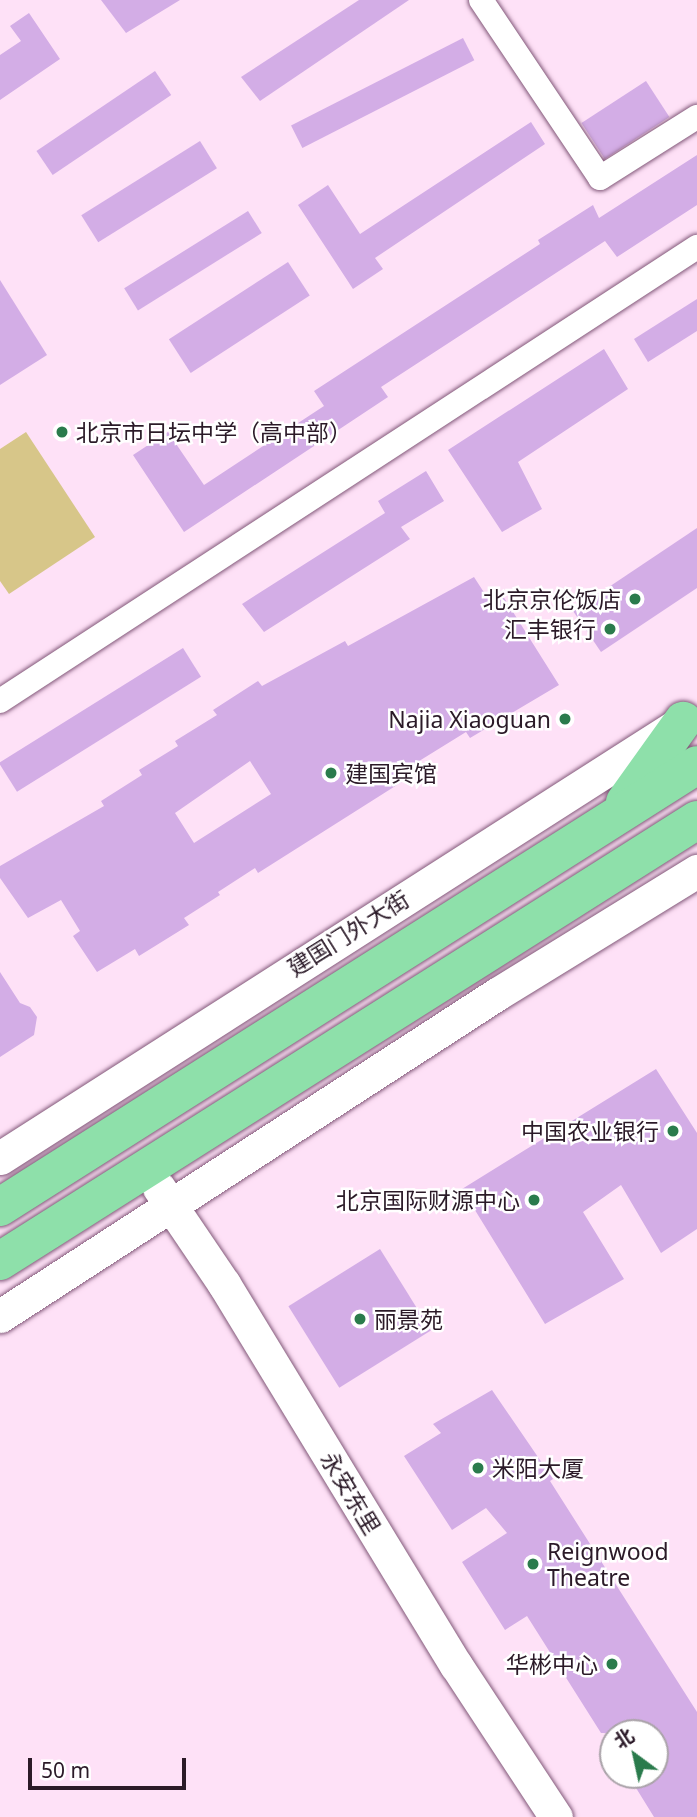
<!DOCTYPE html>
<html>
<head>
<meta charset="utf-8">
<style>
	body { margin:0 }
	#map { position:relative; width:697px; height:1817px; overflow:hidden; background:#fee1f7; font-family:"Noto Sans","Noto Sans SC",sans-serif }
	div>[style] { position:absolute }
	.green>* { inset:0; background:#d7c689 }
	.building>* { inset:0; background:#d3ade6; transform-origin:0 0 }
	.roads { filter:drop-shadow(0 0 2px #825879) drop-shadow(0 0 2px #825879) }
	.street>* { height:24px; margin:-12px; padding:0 12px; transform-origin:12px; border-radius:12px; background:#fff }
	.secondary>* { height:33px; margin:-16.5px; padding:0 16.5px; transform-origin:16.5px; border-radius:16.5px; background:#fff }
	.highway>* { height:38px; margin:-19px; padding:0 19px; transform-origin:19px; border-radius:19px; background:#8ee0aa }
	.dots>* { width:19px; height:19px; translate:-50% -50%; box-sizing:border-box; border:4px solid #fff; border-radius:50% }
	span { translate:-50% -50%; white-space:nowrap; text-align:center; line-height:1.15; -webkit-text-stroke:5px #fff; paint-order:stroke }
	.poi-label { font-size:23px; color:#2b1a28 }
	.left { translate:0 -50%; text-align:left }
	.right { translate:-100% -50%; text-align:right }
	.street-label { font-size:23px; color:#2b1a28 }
	.north { position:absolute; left:599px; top:1719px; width:70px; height:70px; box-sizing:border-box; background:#fff; border:2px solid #aaa3a9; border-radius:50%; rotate:327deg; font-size:19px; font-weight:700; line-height:28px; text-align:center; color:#2b1a28 }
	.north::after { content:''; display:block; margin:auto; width:24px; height:32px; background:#2a7b4c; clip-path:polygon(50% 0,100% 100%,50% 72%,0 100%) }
	.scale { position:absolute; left:28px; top:1758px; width:158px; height:32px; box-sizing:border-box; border:4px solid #2b1a28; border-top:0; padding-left:9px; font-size:21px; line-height:24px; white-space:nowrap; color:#2b1a28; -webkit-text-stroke:5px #fff; paint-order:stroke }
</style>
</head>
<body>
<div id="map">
	<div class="green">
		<i style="clip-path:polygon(26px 432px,95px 537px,9px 594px,0 581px,0 449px)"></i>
	</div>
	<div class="building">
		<i style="clip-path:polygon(101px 0,180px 0,126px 33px)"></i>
		<i style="clip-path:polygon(359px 0,409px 0,260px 101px,241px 77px)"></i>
		<i style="clip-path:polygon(29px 13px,60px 59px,0 100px,0 55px,21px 41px,10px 26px)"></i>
		<i style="left:463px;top:38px;width:25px;height:193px;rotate:63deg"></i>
		<i style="left:155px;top:71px;width:29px;height:143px;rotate:56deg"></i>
		<i style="left:646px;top:81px;width:43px;height:77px;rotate:57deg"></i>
		<i style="clip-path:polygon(531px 122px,545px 144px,375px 258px,383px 269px,353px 289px,298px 205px,328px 185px,360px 234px)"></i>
		<i style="left:200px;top:141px;width:32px;height:140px;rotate:58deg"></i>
		<i style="clip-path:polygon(697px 155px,697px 205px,617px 257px,605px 241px,381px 387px,388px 397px,184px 532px,133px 455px,168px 432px,204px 485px,324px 406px,314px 391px,540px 244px,538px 240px,593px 205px,599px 218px)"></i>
		<i style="left:248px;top:211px;width:26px;height:146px;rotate:58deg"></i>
		<i style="left:288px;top:262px;width:40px;height:142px;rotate:57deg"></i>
		<i style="clip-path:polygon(0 280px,47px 355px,0 385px)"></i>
		<i style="clip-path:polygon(697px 299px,697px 331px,648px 362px,634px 339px)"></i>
		<i style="clip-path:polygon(604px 349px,628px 389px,518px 462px,542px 509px,502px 532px,448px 450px)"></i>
		<i style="clip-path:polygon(426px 471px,444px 501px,401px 527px,410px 539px,264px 632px,242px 604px,385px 513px,378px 501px)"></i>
		<i style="clip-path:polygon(697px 528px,697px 588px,601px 652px,573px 611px)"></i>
		<i style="clip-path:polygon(evenodd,474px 577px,485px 594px,491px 590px,497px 600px,503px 596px,559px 685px,470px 738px,466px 732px,403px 771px,408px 778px,258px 873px,255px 868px,218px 892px,220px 895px,184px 918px,189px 925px,139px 956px,135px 949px,97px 972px,73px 936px,80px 931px,61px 900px,28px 918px,0 878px,0 866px,104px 806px,101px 801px,142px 775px,139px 770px,178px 746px,175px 741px,217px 715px,213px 710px,258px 681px,262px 686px,345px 641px,348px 646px,474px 577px,250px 761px,271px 794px,194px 843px,175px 813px,250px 761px)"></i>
		<i style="left:183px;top:648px;width:34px;height:217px;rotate:58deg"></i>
		<i style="clip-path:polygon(0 972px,20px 1003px,30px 1007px,37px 1017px,34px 1035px,0 1057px)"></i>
		<i style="clip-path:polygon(656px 1069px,697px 1133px,697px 1229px,661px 1253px,621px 1185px,583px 1212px,624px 1279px,545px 1324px,462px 1189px)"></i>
		<i style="left:380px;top:1249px;width:96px;height:108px;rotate:58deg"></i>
		<i style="clip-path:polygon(492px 1390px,553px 1479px,550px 1481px,697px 1712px,697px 1817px,654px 1817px,628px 1775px,655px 1775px,655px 1733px,601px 1733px,527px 1616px,505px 1630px,462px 1562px,507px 1533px,486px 1508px,452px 1530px,404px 1456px,441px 1433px,433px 1424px)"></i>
	</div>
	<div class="roads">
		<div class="street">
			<i style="left:481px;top:0;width:214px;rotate:56.2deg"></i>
			<i style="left:600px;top:178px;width:115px;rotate:-32.2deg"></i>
			<i style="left:0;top:701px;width:832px;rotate:-33.08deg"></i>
		</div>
		<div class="secondary">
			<i style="left:0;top:1158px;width:804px;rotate:-32.6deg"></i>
			<i style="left:159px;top:1188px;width:116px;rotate:55.9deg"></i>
			<i style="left:224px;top:1284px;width:446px;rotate:58.7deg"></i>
			<i style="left:456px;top:1665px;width:182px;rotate:56.7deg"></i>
			<i style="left:0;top:1316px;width:592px;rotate:-32.94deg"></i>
			<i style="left:497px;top:994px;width:235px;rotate:-31.6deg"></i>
		</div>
		<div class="highway">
			<i style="left:625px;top:802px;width:100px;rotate:-54.4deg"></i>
			<i style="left:0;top:1207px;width:825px;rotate:-32.38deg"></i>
			<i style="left:0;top:1261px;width:825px;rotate:-32.32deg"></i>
		</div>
	</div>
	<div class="dots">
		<i style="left:62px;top:432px;background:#2a7b4c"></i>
		<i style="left:635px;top:599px;background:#2a7b4c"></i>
		<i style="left:610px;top:629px;background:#2a7b4c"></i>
		<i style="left:565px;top:719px;background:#2a7b4c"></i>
		<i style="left:331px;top:773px;background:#2a7b4c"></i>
		<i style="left:673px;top:1131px;background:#2a7b4c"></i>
		<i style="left:534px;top:1200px;background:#2a7b4c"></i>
		<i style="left:360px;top:1319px;background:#2a7b4c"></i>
		<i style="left:478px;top:1468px;background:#2a7b4c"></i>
		<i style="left:533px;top:1564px;background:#2a7b4c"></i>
		<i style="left:612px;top:1664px;background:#2a7b4c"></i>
	</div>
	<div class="poi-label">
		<span class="left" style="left:76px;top:432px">北京市日坛中学（高中部）</span>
		<span class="right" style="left:621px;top:599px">北京京伦饭店</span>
		<span class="right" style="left:596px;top:629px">汇丰银行</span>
		<span class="right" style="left:551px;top:719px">Najia Xiaoguan</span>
		<span class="left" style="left:345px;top:773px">建国宾馆</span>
		<span class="right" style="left:659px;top:1131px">中国农业银行</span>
		<span class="right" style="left:520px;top:1200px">北京国际财源中心</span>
		<span class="left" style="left:374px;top:1319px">丽景苑</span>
		<span class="left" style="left:492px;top:1468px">米阳大厦</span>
		<span class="left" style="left:547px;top:1564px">Reignwood<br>Theatre</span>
		<span class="right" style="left:598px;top:1664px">华彬中心</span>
	</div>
	<div class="street-label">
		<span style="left:348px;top:933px;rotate:-32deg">建国门外大街</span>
		<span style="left:351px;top:1493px;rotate:59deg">永安东里</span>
	</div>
	<div class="north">北</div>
	<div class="scale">50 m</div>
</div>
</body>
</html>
